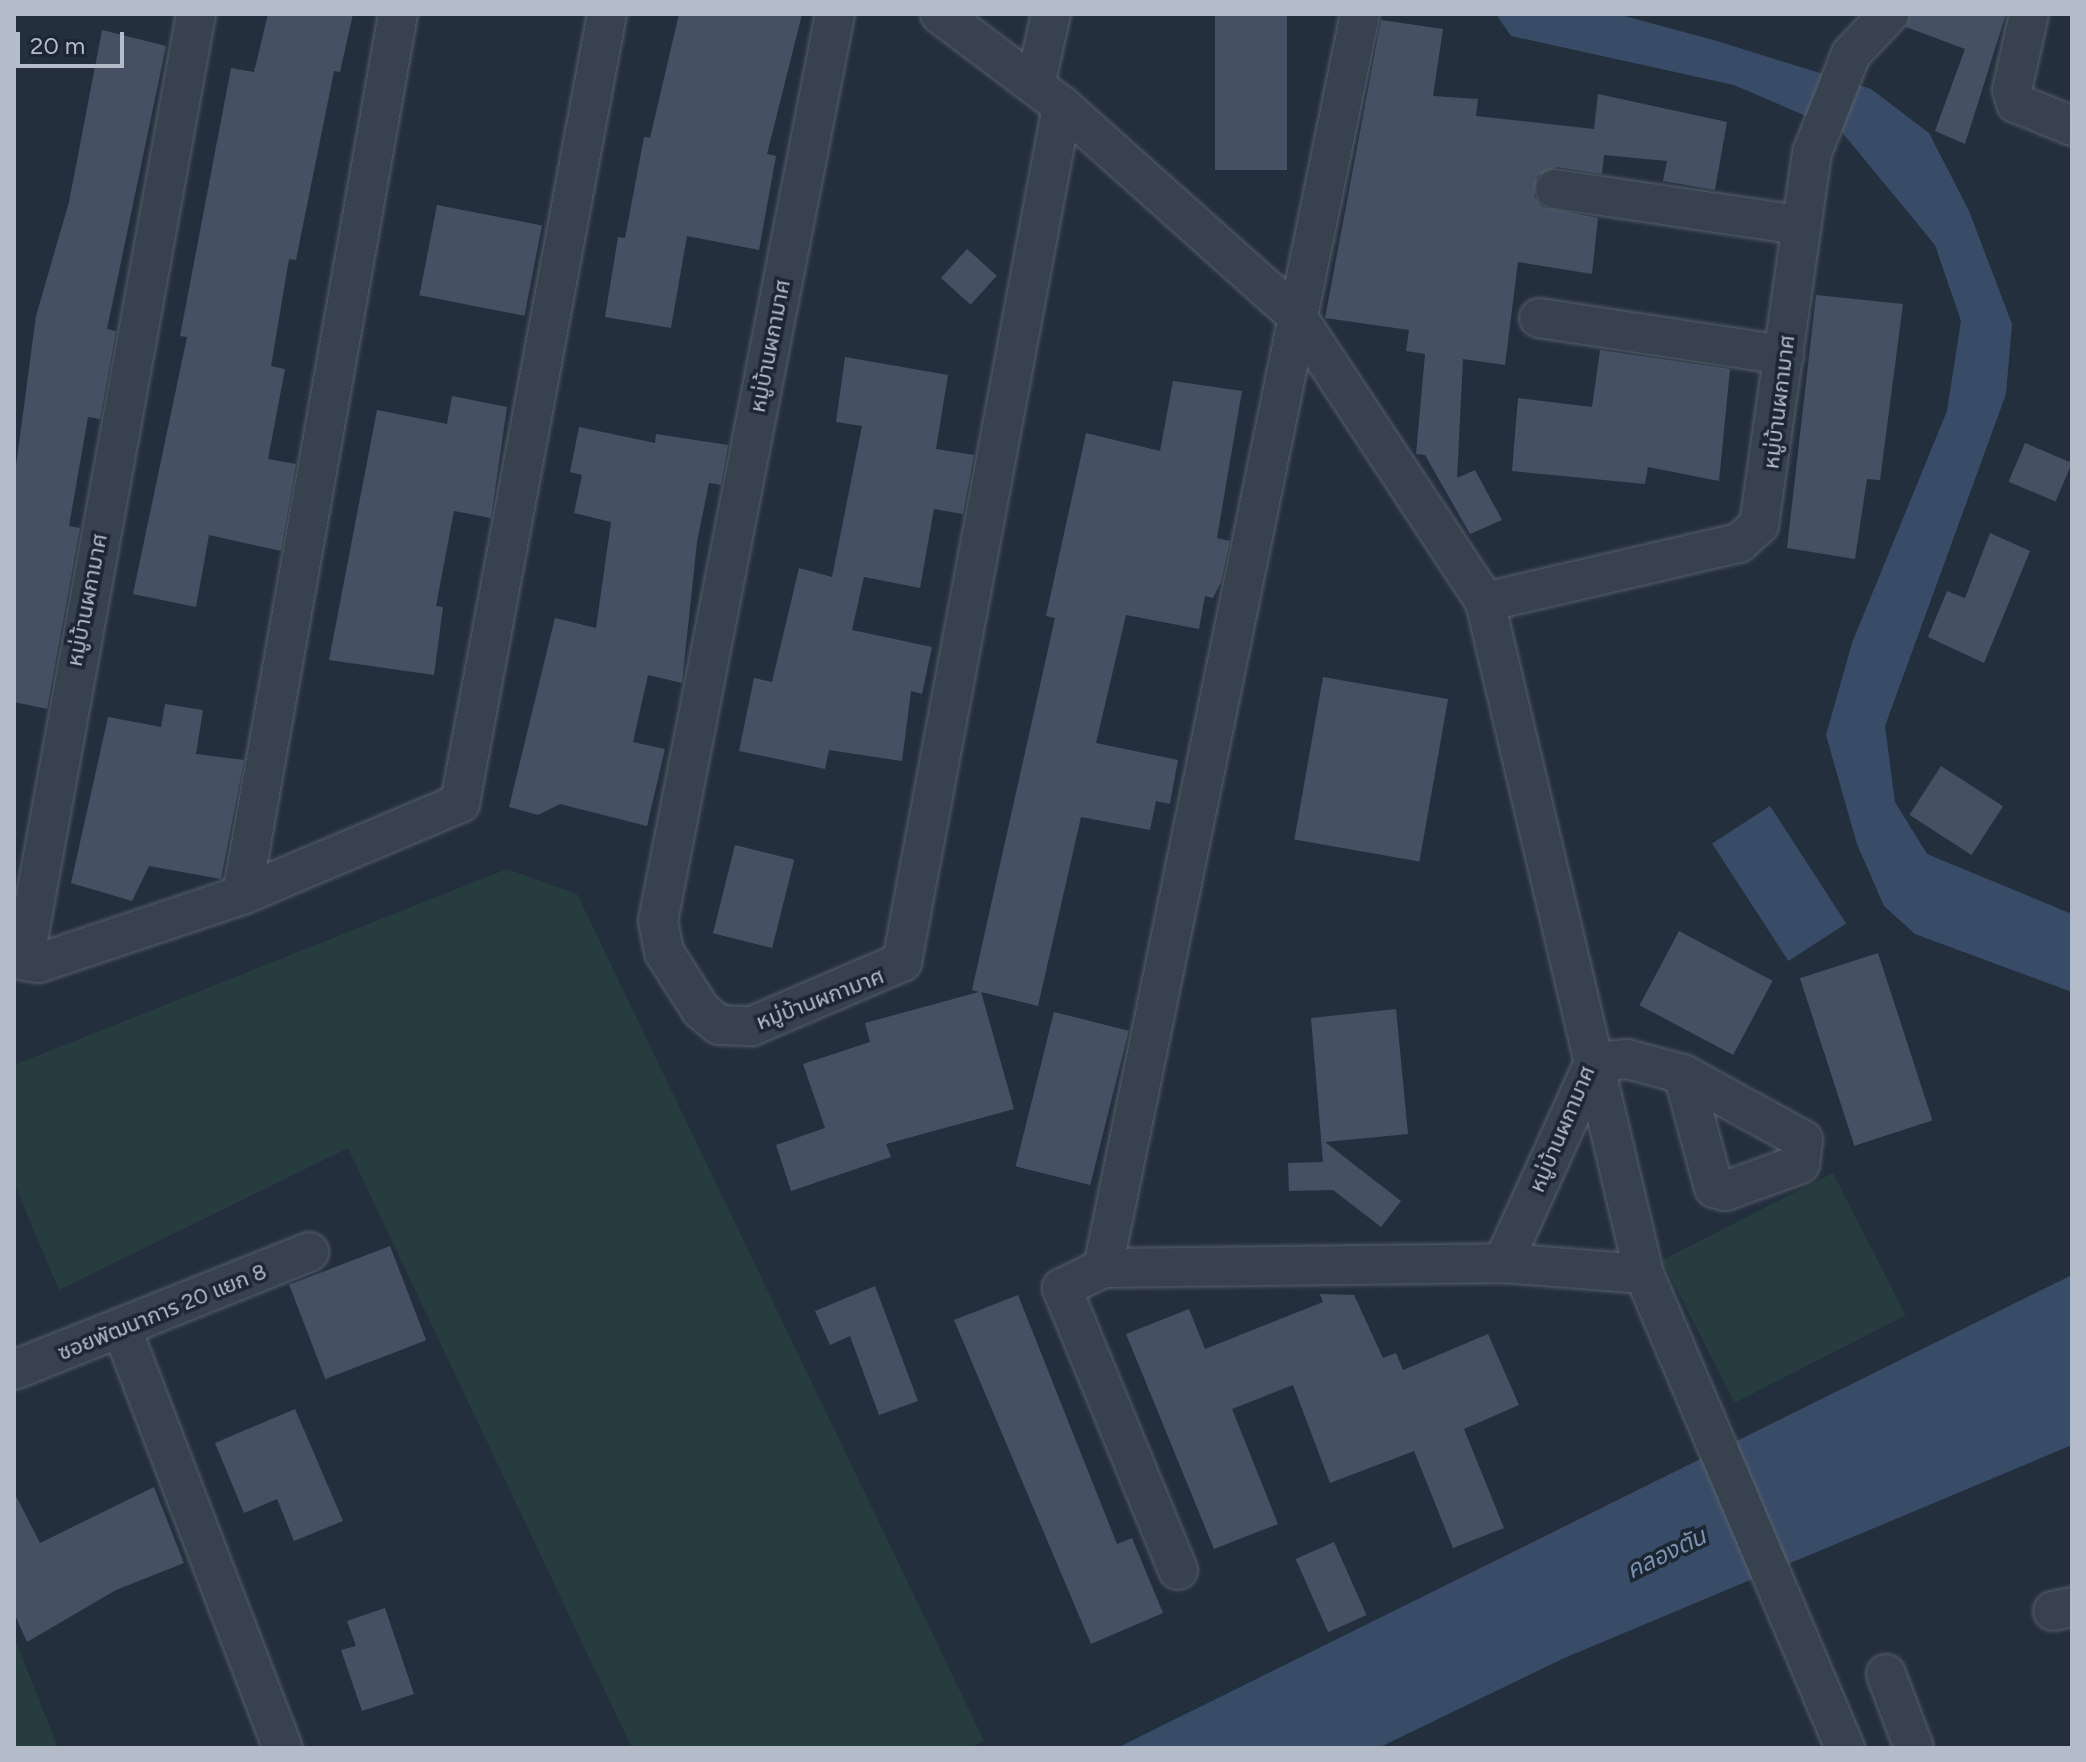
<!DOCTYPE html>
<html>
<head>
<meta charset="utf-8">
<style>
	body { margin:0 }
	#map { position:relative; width:2086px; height:1762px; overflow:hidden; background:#242f3e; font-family:Figtree,"Noto Sans Thai",sans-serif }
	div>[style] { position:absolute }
	.green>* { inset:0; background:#263c3f; transform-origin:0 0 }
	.water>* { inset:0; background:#394c67; transform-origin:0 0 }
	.building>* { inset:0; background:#455162; transform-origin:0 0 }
	.roads { filter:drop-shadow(0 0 2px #565f6c) drop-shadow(0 0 2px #565f6c) }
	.street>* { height:38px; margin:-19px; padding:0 19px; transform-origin:19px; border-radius:19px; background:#38414e }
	span { translate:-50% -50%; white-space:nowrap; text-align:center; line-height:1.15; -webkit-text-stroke:7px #1d2633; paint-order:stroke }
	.street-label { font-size:22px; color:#b4bcc9 }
	.water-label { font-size:24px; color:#7c92b1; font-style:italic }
	.frame { position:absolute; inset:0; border:16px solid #b4bcc9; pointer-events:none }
	.scale { position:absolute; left:16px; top:32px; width:108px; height:36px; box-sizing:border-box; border:4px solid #b4bcc9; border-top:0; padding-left:10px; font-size:24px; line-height:28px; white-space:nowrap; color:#b4bcc9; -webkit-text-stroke:6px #1d2633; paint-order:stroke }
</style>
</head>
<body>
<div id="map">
	<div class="green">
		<i style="clip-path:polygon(507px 869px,577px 894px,984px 1741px,969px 1748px,632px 1748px,348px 1148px,59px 1290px,14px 1183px,14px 1065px)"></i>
		<i style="left:1833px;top:1173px;width:160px;height:192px;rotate:63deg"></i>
		<i style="clip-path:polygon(14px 1637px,58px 1748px,14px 1748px)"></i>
	</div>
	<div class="water">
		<i style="clip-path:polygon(1496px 14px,1617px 14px,1717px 41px,1871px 89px,1929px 133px,1969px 211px,2012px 324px,2006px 394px,1885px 726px,1895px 802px,1927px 854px,2072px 914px,2072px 992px,1915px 934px,1884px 906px,1857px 844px,1826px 735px,1852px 643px,1947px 411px,1961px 321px,1935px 245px,1841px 131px,1734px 85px,1511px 36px)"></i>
		<i style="left:1770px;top:806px;width:140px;height:69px;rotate:57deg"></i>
		<i style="clip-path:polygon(2072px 1275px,2072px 1445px,1562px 1659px,1378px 1748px,1117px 1748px)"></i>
	</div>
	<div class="building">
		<i style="clip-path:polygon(268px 14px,353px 14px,340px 72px,334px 71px,296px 260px,289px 259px,271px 366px,285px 369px,268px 459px,296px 464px,281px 551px,209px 535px,196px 607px,133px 594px,187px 337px,180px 336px,231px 68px,254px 72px)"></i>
		<i style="clip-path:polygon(679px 14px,802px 14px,767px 154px,776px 156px,759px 250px,687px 236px,671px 328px,605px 317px,618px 237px,625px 238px,644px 137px,650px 138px)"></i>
		<i style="left:1215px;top:14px;width:72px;height:156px"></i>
		<i style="clip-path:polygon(1910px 14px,2006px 14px,1965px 144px,1935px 131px,1965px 49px,1906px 27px)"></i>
		<i style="clip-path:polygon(1381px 20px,1443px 29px,1433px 96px,1478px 99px,1476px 116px,1594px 129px,1598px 94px,1727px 122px,1715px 190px,1663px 181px,1667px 161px,1604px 155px,1602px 174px,1557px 167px,1537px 176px,1534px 196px,1542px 207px,1598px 218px,1592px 274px,1518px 262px,1505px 365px,1463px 359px,1457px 478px,1475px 470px,1502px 520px,1470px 534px,1425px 455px,1416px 454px,1425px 354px,1406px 351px,1409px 330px,1325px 318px)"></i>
		<i style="clip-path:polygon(102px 30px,166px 46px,107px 329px,116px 331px,100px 419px,88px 417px,69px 526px,80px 528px,47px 709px,14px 702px,14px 481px,36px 316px,69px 202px)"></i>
		<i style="left:437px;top:205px;width:107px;height:92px;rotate:11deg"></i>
		<i style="left:967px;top:249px;width:40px;height:39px;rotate:42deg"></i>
		<i style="clip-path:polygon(1816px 295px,1903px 304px,1880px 480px,1867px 479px,1855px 559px,1787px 548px)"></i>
		<i style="clip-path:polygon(1600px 350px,1730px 369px,1719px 481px,1648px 467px,1645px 484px,1512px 471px,1518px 398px,1592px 407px)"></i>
		<i style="clip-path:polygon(845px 357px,948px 375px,936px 449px,974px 455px,963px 514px,934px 509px,920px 588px,864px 577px,852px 630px,932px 647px,922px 694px,911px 691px,902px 761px,829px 750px,825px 769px,739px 751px,754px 678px,772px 682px,799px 568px,832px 577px,862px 426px,836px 422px)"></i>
		<i style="clip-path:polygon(1173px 381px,1242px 391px,1217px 538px,1230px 541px,1221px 582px,1213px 598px,1205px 596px,1199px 629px,1126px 615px,1096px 743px,1178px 760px,1170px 804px,1156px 801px,1150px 830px,1081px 817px,1038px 1006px,981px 992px,1014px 1109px,886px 1144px,891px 1157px,791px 1191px,776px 1145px,825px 1128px,803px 1064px,870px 1042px,865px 1023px,979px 992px,972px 990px,1055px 618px,1046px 616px,1086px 433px,1160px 451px)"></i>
		<i style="clip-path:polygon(452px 396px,507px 407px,491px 518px,454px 511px,436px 606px,443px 607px,434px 675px,329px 660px,377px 410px,447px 424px)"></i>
		<i style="clip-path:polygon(579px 427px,655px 443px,656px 434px,728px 445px,721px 485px,709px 483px,697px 542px,682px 683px,648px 675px,633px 742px,665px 749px,647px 826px,560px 804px,538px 815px,509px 807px,555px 618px,596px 628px,611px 522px,574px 513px,582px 475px,570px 472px)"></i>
		<i style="left:2025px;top:443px;width:51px;height:42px;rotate:23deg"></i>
		<i style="clip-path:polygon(1990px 533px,2030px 551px,1984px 663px,1928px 637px,1947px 591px,1965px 598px)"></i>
		<i style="left:1323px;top:677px;width:127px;height:165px;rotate:10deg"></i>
		<i style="clip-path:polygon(165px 704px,203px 710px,196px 754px,244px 760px,221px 879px,149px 866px,132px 901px,71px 883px,108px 717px,161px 727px)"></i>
		<i style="left:1941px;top:766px;width:74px;height:58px;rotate:33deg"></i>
		<i style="left:735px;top:845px;width:61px;height:91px;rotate:14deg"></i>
		<i style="left:1679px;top:931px;width:106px;height:84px;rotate:28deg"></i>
		<i style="left:1878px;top:953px;width:176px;height:82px;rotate:72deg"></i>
		<i style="clip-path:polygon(1396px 1009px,1408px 1134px,1325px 1142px,1401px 1201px,1381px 1227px,1333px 1190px,1289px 1191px,1288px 1163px,1323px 1162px,1311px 1018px)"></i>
		<i style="left:1054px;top:1012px;width:77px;height:159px;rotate:14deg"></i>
		<i style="left:390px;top:1246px;width:101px;height:108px;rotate:69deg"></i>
		<i style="clip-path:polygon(875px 1286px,918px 1401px,879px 1415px,850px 1336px,830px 1345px,815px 1311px)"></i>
		<i style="clip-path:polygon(1320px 1294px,1354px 1295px,1383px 1358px,1396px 1353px,1403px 1370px,1488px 1334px,1519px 1405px,1464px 1429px,1504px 1528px,1453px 1548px,1414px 1451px,1330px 1483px,1293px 1385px,1232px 1409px,1278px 1524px,1214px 1549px,1126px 1334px,1189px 1309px,1205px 1349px,1323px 1302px)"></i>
		<i style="clip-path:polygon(1018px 1295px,1117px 1544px,1132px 1538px,1163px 1613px,1091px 1644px,954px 1320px)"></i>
		<i style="clip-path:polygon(295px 1409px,343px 1521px,294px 1541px,277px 1499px,244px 1513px,215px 1443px)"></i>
		<i style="clip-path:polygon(154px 1487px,184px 1563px,116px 1590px,27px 1642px,14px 1613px,14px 1492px,40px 1543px)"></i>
		<i style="left:1334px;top:1542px;width:80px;height:42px;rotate:66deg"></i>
		<i style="clip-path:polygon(385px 1608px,414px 1694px,362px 1711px,341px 1650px,356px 1646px,347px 1621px)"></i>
	</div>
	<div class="roads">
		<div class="street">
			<i style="left:196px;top:14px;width:962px;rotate:100.29deg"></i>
			<i style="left:24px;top:961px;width:15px;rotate:8deg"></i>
			<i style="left:39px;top:963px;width:214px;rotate:-18.5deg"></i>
			<i style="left:242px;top:895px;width:237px;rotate:-22.9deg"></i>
			<i style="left:460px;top:803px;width:803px;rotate:-79.45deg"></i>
			<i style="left:835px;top:14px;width:924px;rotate:101.04deg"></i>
			<i style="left:658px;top:921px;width:32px;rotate:79deg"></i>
			<i style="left:664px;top:952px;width:69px;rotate:57.5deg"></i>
			<i style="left:701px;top:1010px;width:23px;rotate:40deg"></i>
			<i style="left:719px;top:1025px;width:33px;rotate:2deg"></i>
			<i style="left:752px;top:1026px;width:163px;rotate:-23.1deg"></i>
			<i style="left:902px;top:962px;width:871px;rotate:-79.41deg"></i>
			<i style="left:940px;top:14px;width:153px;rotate:37deg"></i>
			<i style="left:1062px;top:106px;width:314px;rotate:41.8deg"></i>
			<i style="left:1296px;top:315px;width:344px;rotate:56.6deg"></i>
			<i style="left:1485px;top:602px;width:691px;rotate:76.69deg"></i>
			<i style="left:1644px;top:1274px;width:515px;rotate:67.02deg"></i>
			<i style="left:2029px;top:14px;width:78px;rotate:102.6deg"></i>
			<i style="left:2012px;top:90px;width:14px;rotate:73deg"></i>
			<i style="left:2016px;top:103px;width:61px;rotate:22.3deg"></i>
			<i style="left:1035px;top:85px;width:73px;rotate:-77.3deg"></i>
			<i style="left:1555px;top:189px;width:247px;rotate:8.4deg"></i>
			<i style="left:1539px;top:318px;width:248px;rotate:8.6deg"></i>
			<i style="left:1485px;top:602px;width:261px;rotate:-13.1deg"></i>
			<i style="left:1739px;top:543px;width:27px;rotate:-42deg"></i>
			<i style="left:1759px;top:525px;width:376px;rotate:-81.9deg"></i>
			<i style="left:1812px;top:153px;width:106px;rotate:-68.5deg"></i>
			<i style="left:1851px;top:54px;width:55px;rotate:-46.5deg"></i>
			<i style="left:242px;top:895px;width:895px;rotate:-79.96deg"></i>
			<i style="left:1594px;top:1062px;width:33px;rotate:-5deg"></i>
			<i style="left:1627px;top:1059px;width:58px;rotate:15deg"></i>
			<i style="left:1683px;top:1074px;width:137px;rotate:28.8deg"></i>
			<i style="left:1803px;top:1140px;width:24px;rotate:97deg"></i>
			<i style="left:1800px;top:1164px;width:80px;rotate:160.2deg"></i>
			<i style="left:1725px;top:1191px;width:11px;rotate:-165deg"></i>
			<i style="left:1714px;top:1188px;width:118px;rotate:-105.2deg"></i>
			<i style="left:1503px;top:1263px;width:141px;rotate:4.5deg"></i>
			<i style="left:1103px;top:1268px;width:1280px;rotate:-78.42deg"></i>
			<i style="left:123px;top:1332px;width:446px;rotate:69deg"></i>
			<i style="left:14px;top:1370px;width:318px;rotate:-21.8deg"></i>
			<i style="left:1178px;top:1570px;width:305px;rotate:-112.4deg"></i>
			<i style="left:1062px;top:1288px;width:46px;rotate:-26deg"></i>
			<i style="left:1103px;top:1268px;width:400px;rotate:-0.7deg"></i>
			<i style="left:1503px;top:1263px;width:221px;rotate:-65.6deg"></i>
			<i style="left:2053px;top:1611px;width:19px;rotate:-12deg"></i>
			<i style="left:1886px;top:1674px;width:79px;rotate:69.3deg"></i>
		</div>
	</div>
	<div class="street-label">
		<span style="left:770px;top:346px;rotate:-79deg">หมู่บ้านผกามาศ</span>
		<span style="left:1779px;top:402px;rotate:-83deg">หมู่บ้านผกามาศ</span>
		<span style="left:87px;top:600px;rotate:-79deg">หมู่บ้านผกามาศ</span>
		<span style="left:820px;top:999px;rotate:-21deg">หมู่บ้านผกามาศ</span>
		<span style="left:1562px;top:1129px;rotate:-67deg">หมู่บ้านผกามาศ</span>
		<span style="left:162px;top:1312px;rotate:-22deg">ซอยพัฒนาการ 20 แยก 8</span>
	</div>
	<div class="water-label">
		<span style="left:1666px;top:1553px;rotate:-26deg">คลองตัน</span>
	</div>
	<div class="frame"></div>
	<div class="scale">20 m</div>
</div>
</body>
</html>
